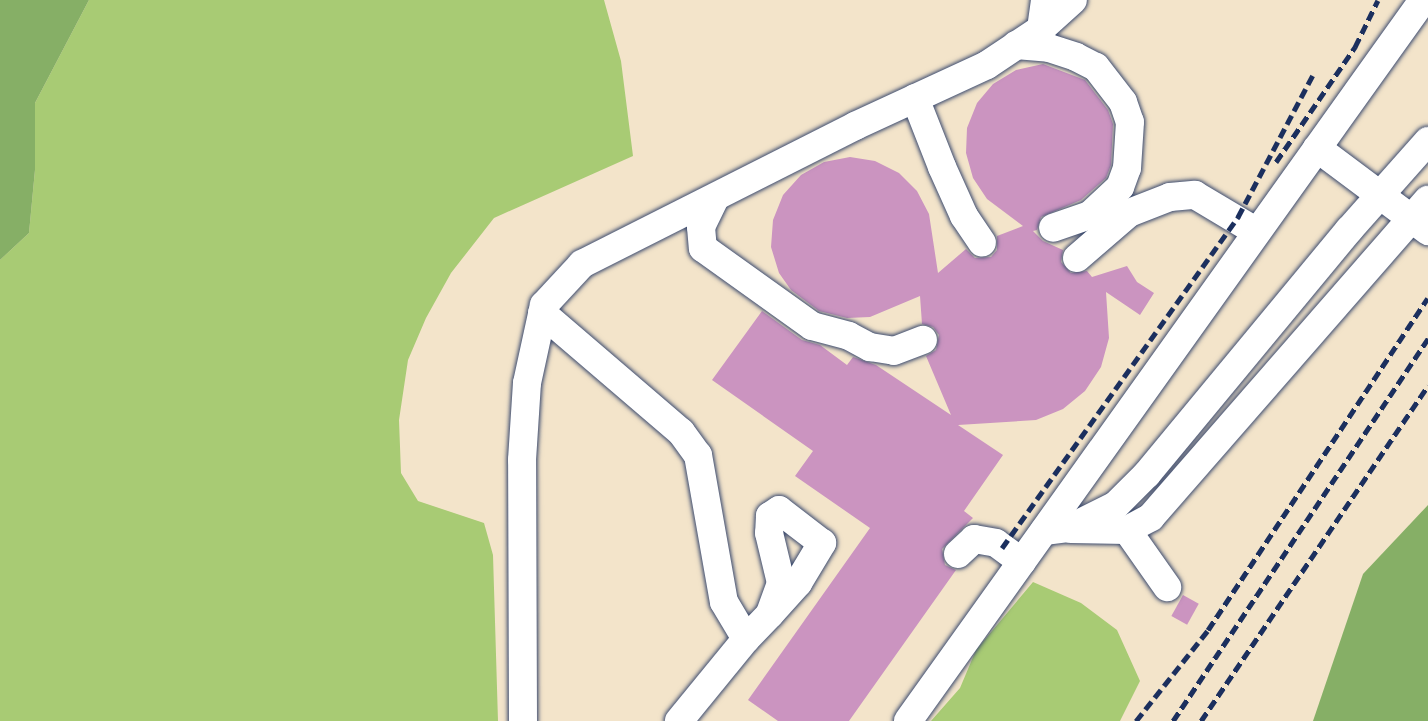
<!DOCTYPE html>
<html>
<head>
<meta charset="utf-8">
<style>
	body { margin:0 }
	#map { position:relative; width:1428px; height:721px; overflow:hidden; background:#f3e4ca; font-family:"Playpen Sans",sans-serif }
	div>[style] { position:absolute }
	.green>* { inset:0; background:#a8cb74 }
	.forest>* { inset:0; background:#86af66 }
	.building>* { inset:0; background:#cb94c0; transform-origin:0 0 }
	.roads { filter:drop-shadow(0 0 2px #3b4a6e) drop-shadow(0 0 2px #3b4a6e) }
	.minor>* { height:28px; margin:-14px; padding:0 14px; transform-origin:14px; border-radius:14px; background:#fff }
	.rail>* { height:5px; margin-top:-2.5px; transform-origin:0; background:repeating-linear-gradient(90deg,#1b2f5e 0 10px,transparent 0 15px) }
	span { translate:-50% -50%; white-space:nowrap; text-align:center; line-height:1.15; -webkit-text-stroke:5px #fbf7ec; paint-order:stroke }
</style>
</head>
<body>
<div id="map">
	<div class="green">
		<i style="clip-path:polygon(89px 0,604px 0,621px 61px,633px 156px,494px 218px,451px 273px,426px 318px,408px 360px,399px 420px,401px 473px,418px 501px,484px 523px,493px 555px,498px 721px,0 721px,0 260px,29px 233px,35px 170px,35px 103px)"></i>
		<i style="clip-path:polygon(1033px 582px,1081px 603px,1117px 630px,1140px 681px,1120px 721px,931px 721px,960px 688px,976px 650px)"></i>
	</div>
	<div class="forest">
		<i style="clip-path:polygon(0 0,89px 0,35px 103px,35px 170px,29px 233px,0 260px)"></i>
		<i style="clip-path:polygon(1428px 505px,1428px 721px,1313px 721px,1363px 574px)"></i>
	</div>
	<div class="building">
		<i style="clip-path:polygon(1043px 64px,1085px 80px,1108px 110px,1113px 124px,1111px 165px,1106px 178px,1081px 200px,1041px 217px,1037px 230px,1033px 231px,1043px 241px,1063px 250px,1061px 262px,1071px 273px,1087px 271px,1092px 277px,1127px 266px,1137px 282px,1154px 293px,1140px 315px,1106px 292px,1109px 338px,1101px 367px,1085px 391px,1063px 409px,1036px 420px,958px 425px,1003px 455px,964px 511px,973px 518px,942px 549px,945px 565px,956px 570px,849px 721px,778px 721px,748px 700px,870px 528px,795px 476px,813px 451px,712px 380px,762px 311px,802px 340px,820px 345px,847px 365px,853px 357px,876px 365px,951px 415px,926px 356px,936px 350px,939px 335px,933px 327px,922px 324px,920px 296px,870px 317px,847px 318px,819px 311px,791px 290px,779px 273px,771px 247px,773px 220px,783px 195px,801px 175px,824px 162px,850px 157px,875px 161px,899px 173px,917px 191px,929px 214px,938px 273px,966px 249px,975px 258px,991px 257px,997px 250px,997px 236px,1023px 226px,987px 199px,973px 178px,966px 153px,967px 128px,977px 103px,993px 84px,1016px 70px)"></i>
		<i style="left:1183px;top:595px;width:18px;height:24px;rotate:29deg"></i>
	</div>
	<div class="roads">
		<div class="minor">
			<i style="left:1041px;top:29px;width:43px;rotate:-42.2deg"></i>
			<i style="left:1016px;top:45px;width:33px;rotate:5deg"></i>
			<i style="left:1049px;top:48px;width:28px;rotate:18deg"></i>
			<i style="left:1076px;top:57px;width:22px;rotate:27deg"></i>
			<i style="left:1096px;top:67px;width:44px;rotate:52.4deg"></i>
			<i style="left:1123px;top:102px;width:21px;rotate:71deg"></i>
			<i style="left:1130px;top:122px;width:46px;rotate:93.7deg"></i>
			<i style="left:1127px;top:168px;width:20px;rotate:110deg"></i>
			<i style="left:1120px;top:187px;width:41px;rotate:137deg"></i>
			<i style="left:1090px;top:215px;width:39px;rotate:161deg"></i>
			<i style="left:915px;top:98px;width:74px;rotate:68.6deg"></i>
			<i style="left:942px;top:167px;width:54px;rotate:65.8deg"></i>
			<i style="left:964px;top:216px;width:32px;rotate:56deg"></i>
			<i style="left:1317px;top:148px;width:139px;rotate:36.8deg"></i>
			<i style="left:715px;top:198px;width:32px;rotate:116deg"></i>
			<i style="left:701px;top:227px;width:21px;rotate:85deg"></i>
			<i style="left:703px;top:248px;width:134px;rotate:35.6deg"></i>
			<i style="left:812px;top:326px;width:38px;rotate:15deg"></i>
			<i style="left:849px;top:336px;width:24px;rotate:28deg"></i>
			<i style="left:870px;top:347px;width:24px;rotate:9deg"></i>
			<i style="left:894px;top:351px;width:31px;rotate:-21deg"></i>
			<i style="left:1077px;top:258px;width:69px;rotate:-40.9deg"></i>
			<i style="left:1129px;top:213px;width:44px;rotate:-21.3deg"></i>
			<i style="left:1170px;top:197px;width:25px;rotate:-5deg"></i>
			<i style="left:1195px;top:195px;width:72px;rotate:30.8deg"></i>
			<i style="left:542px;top:313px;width:183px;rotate:40.6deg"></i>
			<i style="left:681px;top:432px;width:29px;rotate:54deg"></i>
			<i style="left:698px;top:455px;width:149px;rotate:80deg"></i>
			<i style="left:724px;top:602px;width:43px;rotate:59.3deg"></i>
			<i style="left:746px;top:639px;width:106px;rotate:129.3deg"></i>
			<i style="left:1071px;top:529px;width:56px;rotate:1deg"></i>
			<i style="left:1127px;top:530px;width:27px;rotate:-28deg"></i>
			<i style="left:1151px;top:517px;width:421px;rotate:-48.9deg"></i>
			<i style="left:1127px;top:530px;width:70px;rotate:54.9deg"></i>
			<i style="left:1044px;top:531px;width:26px;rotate:-7deg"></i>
			<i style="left:1070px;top:528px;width:51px;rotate:-26.6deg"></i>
			<i style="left:1116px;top:505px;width:44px;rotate:-45deg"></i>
			<i style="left:1147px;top:474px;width:317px;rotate:-50.4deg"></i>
			<i style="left:1349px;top:230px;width:119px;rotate:-48.4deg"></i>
			<i style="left:958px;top:554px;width:22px;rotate:-43deg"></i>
			<i style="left:974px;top:539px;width:22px;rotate:10deg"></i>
			<i style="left:996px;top:543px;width:32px;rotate:36deg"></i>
			<i style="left:746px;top:639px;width:35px;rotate:-46deg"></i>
			<i style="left:770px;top:614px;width:42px;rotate:-47.9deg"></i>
			<i style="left:798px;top:583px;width:47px;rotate:-59deg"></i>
			<i style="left:822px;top:543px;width:54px;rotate:-142.5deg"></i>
			<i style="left:779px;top:510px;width:11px;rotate:146deg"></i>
			<i style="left:770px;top:516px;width:17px;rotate:93deg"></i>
			<i style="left:769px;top:533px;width:51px;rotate:76.5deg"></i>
			<i style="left:781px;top:583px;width:33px;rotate:110deg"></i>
			<i style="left:523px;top:721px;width:261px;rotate:-90.2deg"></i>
			<i style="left:522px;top:460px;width:77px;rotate:-86.3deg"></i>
			<i style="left:527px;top:383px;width:80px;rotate:-77.7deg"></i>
			<i style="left:544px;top:305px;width:56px;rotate:-47.2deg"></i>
			<i style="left:582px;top:264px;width:306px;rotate:-26.8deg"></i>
			<i style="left:855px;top:126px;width:145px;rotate:-24.8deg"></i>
			<i style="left:987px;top:65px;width:65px;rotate:-33.7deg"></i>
			<i style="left:1041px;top:29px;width:29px;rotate:-82deg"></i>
			<i style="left:908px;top:721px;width:886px;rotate:-54.46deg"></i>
		</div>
	</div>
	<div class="rail">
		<i style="left:1276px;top:162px;width:140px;rotate:-55.5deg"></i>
		<i style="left:1355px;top:47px;width:52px;rotate:-63.9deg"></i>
		<i style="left:1002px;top:548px;width:407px;rotate:-54.5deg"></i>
		<i style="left:1238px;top:217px;width:161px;rotate:-62.2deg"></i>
		<i style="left:1136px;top:721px;width:116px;rotate:-51.6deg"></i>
		<i style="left:1208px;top:630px;width:398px;rotate:-56.5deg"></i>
		<i style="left:1173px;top:721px;width:460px;rotate:-56.3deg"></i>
		<i style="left:1201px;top:721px;width:405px;rotate:-55.9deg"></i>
	</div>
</div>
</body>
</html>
